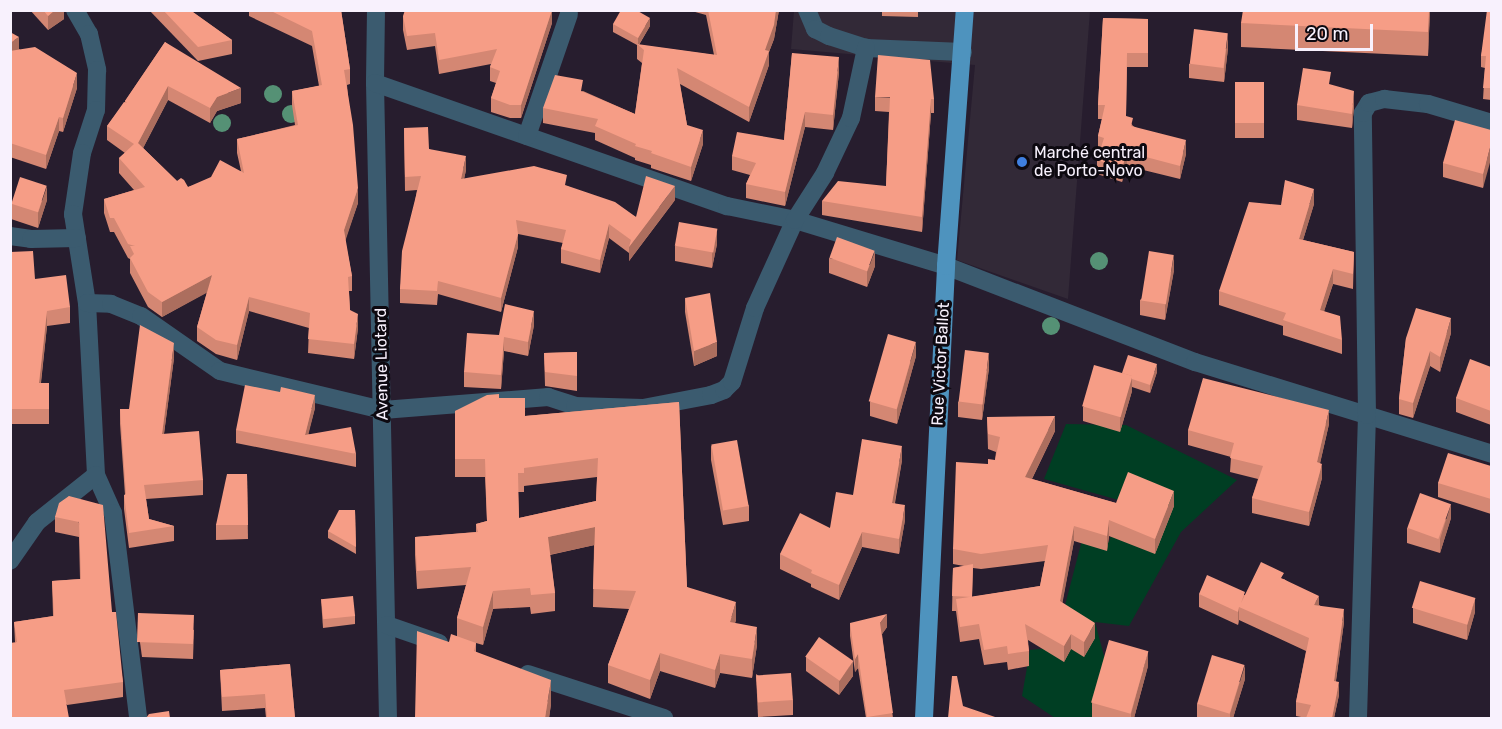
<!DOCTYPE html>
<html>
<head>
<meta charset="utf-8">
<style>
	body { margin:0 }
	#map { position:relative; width:1502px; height:729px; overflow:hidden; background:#271d2e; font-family:Rubik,sans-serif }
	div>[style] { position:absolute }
	.commercial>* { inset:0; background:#322937 }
	.green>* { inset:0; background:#003e23 }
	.minor>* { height:18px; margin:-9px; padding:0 9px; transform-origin:9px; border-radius:9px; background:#3b5b6f }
	.major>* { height:18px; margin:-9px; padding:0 9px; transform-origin:9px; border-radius:9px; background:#4e93be }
	.trees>* { width:18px; height:18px; margin:-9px; border-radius:50%; background:#559175 }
	.wall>* { inset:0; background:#d48773; transform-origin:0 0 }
	.shaded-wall>* { inset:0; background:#ac6e5e }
	.building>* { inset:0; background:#f69d86; transform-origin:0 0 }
	.dots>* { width:16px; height:16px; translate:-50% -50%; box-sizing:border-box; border:3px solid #0d0910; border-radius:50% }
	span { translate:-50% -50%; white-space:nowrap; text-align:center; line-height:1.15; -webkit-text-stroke:6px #0d0910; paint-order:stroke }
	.poi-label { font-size:16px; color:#f8f1fd }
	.left { translate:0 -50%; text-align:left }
	.street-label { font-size:16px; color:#f8f1fd }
	.frame { position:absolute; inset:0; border:12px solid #f8f1fd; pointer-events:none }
	.scale { position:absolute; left:1295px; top:24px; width:78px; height:27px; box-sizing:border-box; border:3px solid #f8f1fd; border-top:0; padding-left:8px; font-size:18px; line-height:21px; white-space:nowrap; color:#f8f1fd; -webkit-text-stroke:4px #0d0910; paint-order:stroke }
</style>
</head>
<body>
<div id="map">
	<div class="commercial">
		<i style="clip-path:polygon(794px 11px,1090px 11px,1068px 299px,957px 260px,975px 65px,791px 49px)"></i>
	</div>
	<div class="green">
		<i style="clip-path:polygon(1066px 424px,1126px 425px,1237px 480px,1181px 532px,1129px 626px,1095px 622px,1118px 709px,1114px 718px,1055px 718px,1022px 696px,1030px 650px,1066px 646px,1062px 617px,1082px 540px,1109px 542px,1122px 501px,1044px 479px)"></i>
	</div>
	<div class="minor">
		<i style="left:75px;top:10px;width:28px;rotate:60deg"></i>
		<i style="left:89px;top:34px;width:37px;rotate:77deg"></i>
		<i style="left:97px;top:70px;width:40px;rotate:91.4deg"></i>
		<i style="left:96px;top:110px;width:45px;rotate:108deg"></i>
		<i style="left:82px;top:153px;width:62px;rotate:98.4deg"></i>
		<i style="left:73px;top:214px;width:90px;rotate:81.1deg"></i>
		<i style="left:87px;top:303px;width:172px;rotate:87deg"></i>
		<i style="left:96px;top:475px;width:42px;rotate:65.9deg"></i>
		<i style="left:113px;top:513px;width:207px;rotate:83deg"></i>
		<i style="left:376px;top:10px;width:73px;rotate:90.8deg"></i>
		<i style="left:375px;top:83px;width:635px;rotate:88.83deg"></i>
		<i style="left:807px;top:10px;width:21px;rotate:67deg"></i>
		<i style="left:815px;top:29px;width:16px;rotate:27deg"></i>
		<i style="left:829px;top:36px;width:39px;rotate:18deg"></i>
		<i style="left:866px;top:48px;width:97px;rotate:2.4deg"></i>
		<i style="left:375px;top:83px;width:373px;rotate:19.3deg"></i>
		<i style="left:727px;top:206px;width:69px;rotate:11.6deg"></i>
		<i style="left:795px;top:220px;width:158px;rotate:16.9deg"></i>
		<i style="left:946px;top:266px;width:267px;rotate:21.1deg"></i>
		<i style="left:1195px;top:362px;width:311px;rotate:17.2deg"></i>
		<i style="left:527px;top:136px;width:129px;rotate:-71deg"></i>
		<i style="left:10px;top:236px;width:21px;rotate:8deg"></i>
		<i style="left:31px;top:239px;width:46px;rotate:-1.2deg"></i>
		<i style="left:87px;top:303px;width:24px;rotate:2deg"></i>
		<i style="left:111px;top:304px;width:32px;rotate:22deg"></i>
		<i style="left:141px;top:316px;width:96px;rotate:34.8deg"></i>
		<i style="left:220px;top:371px;width:168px;rotate:13.5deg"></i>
		<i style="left:383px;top:410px;width:166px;rotate:-4.5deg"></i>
		<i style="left:548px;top:397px;width:28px;rotate:18deg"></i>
		<i style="left:575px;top:406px;width:68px;rotate:1.7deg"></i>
		<i style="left:643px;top:408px;width:69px;rotate:-10.8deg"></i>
		<i style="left:711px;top:395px;width:14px;rotate:-21deg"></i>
		<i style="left:724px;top:390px;width:11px;rotate:-45deg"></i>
		<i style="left:732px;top:382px;width:77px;rotate:-72.7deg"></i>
		<i style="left:755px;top:308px;width:97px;rotate:-65.6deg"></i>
		<i style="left:795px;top:220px;width:56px;rotate:-57.4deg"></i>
		<i style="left:825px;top:173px;width:61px;rotate:-64.7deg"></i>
		<i style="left:851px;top:118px;width:72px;rotate:-77.9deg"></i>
		<i style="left:10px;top:561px;width:47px;rotate:-55.3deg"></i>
		<i style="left:37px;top:522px;width:75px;rotate:-38.5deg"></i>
		<i style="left:387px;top:625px;width:55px;rotate:19.1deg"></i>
		<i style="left:528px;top:674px;width:143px;rotate:17.9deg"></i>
		<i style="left:1358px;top:718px;width:303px;rotate:-88.3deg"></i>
		<i style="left:1367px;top:415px;width:302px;rotate:-90.8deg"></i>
		<i style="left:1363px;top:113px;width:12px;rotate:-59deg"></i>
		<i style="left:1369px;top:103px;width:16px;rotate:-15deg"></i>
		<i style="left:1384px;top:99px;width:44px;rotate:6.5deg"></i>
		<i style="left:1428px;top:104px;width:67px;rotate:16.5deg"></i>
	</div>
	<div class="major">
		<i style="left:924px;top:718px;width:453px;rotate:-87.2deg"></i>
		<i style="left:946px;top:266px;width:257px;rotate:-85.8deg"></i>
	</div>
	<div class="trees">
		<i style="left:273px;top:94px"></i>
		<i style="left:291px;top:114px"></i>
		<i style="left:222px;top:123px"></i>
		<i style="left:1099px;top:261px"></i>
		<i style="left:1051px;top:326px"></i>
	</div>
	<div class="wall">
		<i style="clip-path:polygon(30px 10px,64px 10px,64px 19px,48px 30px)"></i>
		<i style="clip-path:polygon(149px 10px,190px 10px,232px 40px,232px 54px,198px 61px)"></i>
		<i style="clip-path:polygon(249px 10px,341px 10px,350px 69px,350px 84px,347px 85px,358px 203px,345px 240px,352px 276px,352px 291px,349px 291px,350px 310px,358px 328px,354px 359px,308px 353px,309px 328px,249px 311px,237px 360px,216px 354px,197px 341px,197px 327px,207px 292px,162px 317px,148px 307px,130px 273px,130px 259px,128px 258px,114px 232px,110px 232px,104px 213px,104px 199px,134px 190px,119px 173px,119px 158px,125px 153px,107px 140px,107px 126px,125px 102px,125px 101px,165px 42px,241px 103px,217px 111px,210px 123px,168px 100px,143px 148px,177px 181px,188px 187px,241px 171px,237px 153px,237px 139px,295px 125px,292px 105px,292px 91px,319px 86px,312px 46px,249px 16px)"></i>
		<i style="clip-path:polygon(552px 10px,552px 23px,521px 118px,510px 118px,491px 112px,491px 98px,496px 83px,490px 81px,490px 67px,491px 64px,439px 74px,435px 46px,407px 50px,403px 30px,403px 16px)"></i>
		<i style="clip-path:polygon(779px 10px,774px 39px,769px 52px,769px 65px,749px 122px,680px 84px,687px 125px,703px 144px,691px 181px,651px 168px,651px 165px,635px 160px,635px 158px,595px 140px,595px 133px,543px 123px,543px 108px,583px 91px,635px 114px,642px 63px,637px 59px,637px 45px,613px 32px,613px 24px,650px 26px,639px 45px,714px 55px,706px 15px,688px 10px)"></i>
		<i style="clip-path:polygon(882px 10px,918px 10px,918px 17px,882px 16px)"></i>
		<i style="clip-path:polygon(1430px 10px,1428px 56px,1241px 47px,1241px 23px)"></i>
		<i style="clip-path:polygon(1491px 10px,1491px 100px,1483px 99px,1485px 68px,1481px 67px,1481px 56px)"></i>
		<i style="clip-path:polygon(1103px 18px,1148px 19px,1148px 67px,1127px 67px,1126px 116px,1133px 126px,1186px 154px,1180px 179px,1127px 166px,1122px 182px,1097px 174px,1097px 160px,1100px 150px,1098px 150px,1098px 136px,1102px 119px,1098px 119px,1098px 105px)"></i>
		<i style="clip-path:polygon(10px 32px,19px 49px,77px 88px,63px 132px,59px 131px,46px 169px,10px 157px)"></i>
		<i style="clip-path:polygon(1228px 48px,1224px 82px,1189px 78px,1189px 64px)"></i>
		<i style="clip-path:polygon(792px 53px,839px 72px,833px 130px,805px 127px,785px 206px,746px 198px,746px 184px,750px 175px,732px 170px,732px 156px,784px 140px)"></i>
		<i style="left:1235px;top:82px;width:29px;height:56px"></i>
		<i style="clip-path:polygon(1331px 85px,1354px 106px,1352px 128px,1297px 120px,1297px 105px)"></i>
		<i style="clip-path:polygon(875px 97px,934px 99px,934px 113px,931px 113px,922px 232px,822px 215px,822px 201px,886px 186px,889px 112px,875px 111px)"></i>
		<i style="clip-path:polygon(404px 128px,429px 149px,466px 170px,464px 179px,567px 186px,636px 217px,675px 200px,629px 261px,629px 253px,609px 238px,600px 273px,561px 263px,561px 249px,563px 243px,518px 234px,518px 247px,501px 312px,438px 294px,437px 305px,400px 303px,400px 289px,417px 190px,405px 191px)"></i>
		<i style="clip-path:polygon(1491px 130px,1483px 188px,1443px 177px,1443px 163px)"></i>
		<i style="clip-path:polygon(47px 200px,38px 228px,11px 219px,11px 204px)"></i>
		<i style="clip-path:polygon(1314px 204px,1303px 240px,1354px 252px,1353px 289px,1333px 284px,1324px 311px,1342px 340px,1342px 354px,1283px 335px,1283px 326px,1219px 305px,1219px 291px,1281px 205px)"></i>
		<i style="clip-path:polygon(717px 244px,712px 268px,675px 261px,675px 246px)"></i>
		<i style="clip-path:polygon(10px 252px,35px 279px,70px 307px,70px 323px,47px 326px,41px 383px,49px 383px,49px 424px,10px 424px)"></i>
		<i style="clip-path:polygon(829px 258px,875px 266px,867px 287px,829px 273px)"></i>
		<i style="clip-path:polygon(1174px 270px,1165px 320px,1140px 315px,1140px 300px)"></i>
		<i style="clip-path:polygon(685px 298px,717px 356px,694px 366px,685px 312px)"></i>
		<i style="clip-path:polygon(534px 325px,528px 356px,504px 351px,501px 389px,464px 387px,464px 372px,499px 335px)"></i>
		<i style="clip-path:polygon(1451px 333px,1440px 372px,1430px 366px,1413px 418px,1399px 414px,1399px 399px,1406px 338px)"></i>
		<i style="clip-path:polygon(577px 352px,577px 391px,545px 386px,544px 353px)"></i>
		<i style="clip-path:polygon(916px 356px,897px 424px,870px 416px,870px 402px)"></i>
		<i style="clip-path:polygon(174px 358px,164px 434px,203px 480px,203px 495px,146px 499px,149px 519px,174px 526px,174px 541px,129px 548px,124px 509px,124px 495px,125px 495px,120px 424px,120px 409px,129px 409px)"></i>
		<i style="clip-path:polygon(1491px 367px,1491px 425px,1456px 412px,1456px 398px)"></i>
		<i style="clip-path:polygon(989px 368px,982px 420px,958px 417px,958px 402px)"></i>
		<i style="clip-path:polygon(1157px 372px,1150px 393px,1132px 387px,1132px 391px,1120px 432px,1083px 421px,1083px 407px,1122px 373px)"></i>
		<i style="clip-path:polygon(evenodd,499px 398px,525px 416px,679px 402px,687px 587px,736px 620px,735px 623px,757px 645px,752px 678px,720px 673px,715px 688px,660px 671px,650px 699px,608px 683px,608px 665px,629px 609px,593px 607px,594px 545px,550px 555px,555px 593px,555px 611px,531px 614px,530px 607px,493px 609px,483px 645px,476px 643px,476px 652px,551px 704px,549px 718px,415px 718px,449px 642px,457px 636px,457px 618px,466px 585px,417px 589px,415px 555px,415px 537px,476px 532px,476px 524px,487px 521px,485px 477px,455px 477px,455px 411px,499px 398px,597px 477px,596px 501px,519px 518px,518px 492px,524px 492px,524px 486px,597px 477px)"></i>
		<i style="clip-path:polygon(315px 408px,308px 434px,356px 454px,356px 467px,236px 443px,236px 430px)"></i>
		<i style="clip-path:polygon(evenodd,987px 417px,1055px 431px,1032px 479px,1116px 503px,1174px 506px,1155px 554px,1109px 536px,1107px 551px,1074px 541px,1062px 603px,1095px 638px,1084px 657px,1071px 649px,1064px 662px,1028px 640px,1029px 651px,1029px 666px,1008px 670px,1007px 662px,984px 665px,979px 639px,960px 642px,956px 611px,952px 611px,953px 568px,964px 566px,953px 564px,953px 549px,988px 464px,995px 460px,996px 452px,988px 449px,987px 417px,1045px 561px,1040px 586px,972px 597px,973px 568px,981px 569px,1045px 561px)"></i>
		<i style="clip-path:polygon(1329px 424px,1320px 463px,1322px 478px,1309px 526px,1252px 513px,1252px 498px,1258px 479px,1230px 472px,1231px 457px,1188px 445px,1188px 430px)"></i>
		<i style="clip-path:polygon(711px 445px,749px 506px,749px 521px,723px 525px,711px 460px)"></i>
		<i style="clip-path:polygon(902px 460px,895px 503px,905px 520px,899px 554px,862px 547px,839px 600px,811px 587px,811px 584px,780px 569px,780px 554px,830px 528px,853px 495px)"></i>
		<i style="clip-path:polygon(1491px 466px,1491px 514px,1438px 497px,1438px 483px)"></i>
		<i style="clip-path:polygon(247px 474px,248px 539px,216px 540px,216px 525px)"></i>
		<i style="clip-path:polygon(69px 496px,112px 612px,123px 682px,123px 697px,67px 705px,15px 642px,14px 622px,53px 616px,52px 581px,80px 579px,79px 537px,55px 532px,55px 517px)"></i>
		<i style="clip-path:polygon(355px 510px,356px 554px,328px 538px,328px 531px)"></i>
		<i style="clip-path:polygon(1451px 518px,1440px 553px,1407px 543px,1407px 528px)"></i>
		<i style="clip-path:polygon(1284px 579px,1319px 605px,1344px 622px,1336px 681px,1339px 695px,1334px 718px,1306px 718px,1296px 716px,1296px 702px,1306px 651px,1239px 620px,1238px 625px,1199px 607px,1199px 594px,1245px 595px)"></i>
		<i style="clip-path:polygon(321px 599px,355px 616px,355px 624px,323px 628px)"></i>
		<i style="clip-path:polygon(1413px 608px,1475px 612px,1467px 640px,1413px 623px)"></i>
		<i style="clip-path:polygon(138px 613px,194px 630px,193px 659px,142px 657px,138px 628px)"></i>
		<i style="clip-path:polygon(850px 623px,887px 627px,882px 634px,893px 718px,866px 718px,858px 668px,855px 672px,850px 636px)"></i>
		<i style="clip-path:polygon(806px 657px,853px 676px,839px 695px,806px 671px)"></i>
		<i style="clip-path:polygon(290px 664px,295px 718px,266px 718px,265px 708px,222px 711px,220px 670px)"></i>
		<i style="clip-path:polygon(1148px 666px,1134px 718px,1097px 718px,1092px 717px,1092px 703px)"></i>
		<i style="clip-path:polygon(756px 674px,793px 700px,793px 715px,758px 717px)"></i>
		<i style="clip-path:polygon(1245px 679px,1233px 718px,1197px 718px,1197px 704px)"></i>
	</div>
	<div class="shaded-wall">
		<i style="clip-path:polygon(55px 10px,64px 10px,64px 19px,48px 30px,48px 16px)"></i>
		<i style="clip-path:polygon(552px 10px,552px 23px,521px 118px,521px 105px)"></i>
		<i style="clip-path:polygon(776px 10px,779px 10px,774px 39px,769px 52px,769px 65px,749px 122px,749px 107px)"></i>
		<i style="clip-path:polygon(1429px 10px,1430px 10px,1428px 56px,1428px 32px)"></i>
		<i style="clip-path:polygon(650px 18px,650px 26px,638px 46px,638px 38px)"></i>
		<i style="clip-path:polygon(1228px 33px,1228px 48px,1224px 82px,1224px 68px)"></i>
		<i style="clip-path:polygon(19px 37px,19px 51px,10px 58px,10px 43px)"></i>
		<i style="clip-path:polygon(839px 57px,839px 72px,833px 130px,833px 115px)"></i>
		<i style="clip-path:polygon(77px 73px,77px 88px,63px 132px,63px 118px)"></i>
		<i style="clip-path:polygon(168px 86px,168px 100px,138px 158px,138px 143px)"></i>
		<i style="clip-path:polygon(241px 88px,241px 103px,217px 111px,210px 123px,210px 108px,217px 97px)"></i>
		<i style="clip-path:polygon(1354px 91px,1354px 106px,1352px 128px,1352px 114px)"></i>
		<i style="clip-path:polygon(931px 99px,931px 113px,922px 232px,922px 217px)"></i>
		<i style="clip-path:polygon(805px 112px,805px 127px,785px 206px,785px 192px)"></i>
		<i style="clip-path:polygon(59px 117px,59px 131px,46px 169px,46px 155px)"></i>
		<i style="clip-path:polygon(703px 130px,703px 144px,691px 181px,691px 167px)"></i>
		<i style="clip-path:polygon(1186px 140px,1186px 154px,1180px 179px,1180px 166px)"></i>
		<i style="clip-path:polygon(1491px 144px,1491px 159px,1483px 188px,1483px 174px)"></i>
		<i style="clip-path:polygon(1127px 152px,1127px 166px,1122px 182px,1122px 168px)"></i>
		<i style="clip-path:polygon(466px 156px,466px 170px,461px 193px,461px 179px)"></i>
		<i style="clip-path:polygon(47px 186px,47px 200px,38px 228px,38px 213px)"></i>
		<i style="clip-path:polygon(675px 186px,675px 200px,629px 261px,629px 247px)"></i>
		<i style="clip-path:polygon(358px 188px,358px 203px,344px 245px,344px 230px)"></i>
		<i style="clip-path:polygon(1314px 189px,1314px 204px,1299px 253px,1299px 239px)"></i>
		<i style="clip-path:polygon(609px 224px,609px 238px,600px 273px,600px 260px)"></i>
		<i style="clip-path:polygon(717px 229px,717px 244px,712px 268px,712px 254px)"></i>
		<i style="clip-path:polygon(518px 234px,518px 247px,501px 312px,501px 298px)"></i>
		<i style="clip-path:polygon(875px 251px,875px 266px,867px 287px,867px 272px)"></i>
		<i style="clip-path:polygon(1174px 255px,1174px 270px,1165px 320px,1165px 306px)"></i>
		<i style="clip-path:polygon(1333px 269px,1333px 284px,1320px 324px,1320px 310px)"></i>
		<i style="clip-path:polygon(212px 275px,212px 290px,162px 317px,162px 302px)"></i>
		<i style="clip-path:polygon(249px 297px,249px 311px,237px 360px,237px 345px)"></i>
		<i style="clip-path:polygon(47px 311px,47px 326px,39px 398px,39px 383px)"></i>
		<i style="clip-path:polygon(534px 311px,534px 325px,528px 356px,528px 342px)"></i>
		<i style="clip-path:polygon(358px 314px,358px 328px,354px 359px,354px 344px)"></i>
		<i style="clip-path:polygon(1451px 318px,1451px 333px,1440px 372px,1440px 357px)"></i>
		<i style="clip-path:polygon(504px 337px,504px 351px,501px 389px,501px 375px)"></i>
		<i style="clip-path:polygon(717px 342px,717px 356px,694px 366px,694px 351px)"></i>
		<i style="clip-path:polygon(916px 342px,916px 356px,897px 424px,897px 409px)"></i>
		<i style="clip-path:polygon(174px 343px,174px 358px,162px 448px,162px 434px)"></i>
		<i style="clip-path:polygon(1430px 351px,1430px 366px,1413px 418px,1413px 403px)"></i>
		<i style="clip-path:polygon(989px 353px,989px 368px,982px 420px,982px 406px)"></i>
		<i style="clip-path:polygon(1157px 364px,1157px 372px,1150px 393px,1150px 385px)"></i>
		<i style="clip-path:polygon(1132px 376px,1132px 391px,1120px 432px,1120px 417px)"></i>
		<i style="clip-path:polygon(315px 395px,315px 408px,306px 444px,305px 435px)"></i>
		<i style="clip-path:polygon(1329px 410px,1329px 424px,1317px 477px,1317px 462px)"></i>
		<i style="clip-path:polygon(1055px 416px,1055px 431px,1025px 493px,1025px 477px)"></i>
		<i style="clip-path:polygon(902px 446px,902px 460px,892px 517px,892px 503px)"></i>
		<i style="clip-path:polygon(1322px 464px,1322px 478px,1309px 526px,1309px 512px)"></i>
		<i style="clip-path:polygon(1174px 491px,1174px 506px,1155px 554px,1155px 539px)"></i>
		<i style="clip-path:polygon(1451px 504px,1451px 518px,1440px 553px,1440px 539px)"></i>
		<i style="clip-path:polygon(905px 505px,905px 520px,899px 554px,899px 539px)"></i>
		<i style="clip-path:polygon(1109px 520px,1109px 536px,1107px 551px,1107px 536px)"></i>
		<i style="clip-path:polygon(1074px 526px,1074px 541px,1060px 616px,1060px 601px)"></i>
		<i style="clip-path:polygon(595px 527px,595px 545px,548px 555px,548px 537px)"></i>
		<i style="clip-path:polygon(862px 532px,862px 547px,839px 600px,839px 585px)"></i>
		<i style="clip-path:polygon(493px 591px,493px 609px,483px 645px,483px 627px)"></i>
		<i style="clip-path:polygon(1319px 596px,1319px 609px,1314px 605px)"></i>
		<i style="clip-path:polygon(1475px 598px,1475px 612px,1467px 640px,1467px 625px)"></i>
		<i style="clip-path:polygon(736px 602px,736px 620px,730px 640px,730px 622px)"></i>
		<i style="clip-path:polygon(1239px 607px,1239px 620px,1238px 625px,1238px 612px)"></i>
		<i style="clip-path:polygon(1344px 609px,1344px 622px,1334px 694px,1334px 681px)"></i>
		<i style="clip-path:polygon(887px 614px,887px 627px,880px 637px,880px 623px)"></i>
		<i style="clip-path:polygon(1095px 623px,1095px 638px,1084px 657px,1084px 642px)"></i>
		<i style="clip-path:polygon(757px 627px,757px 645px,752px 678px,752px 659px)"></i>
		<i style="clip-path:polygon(1071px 634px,1071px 649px,1064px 662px,1064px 646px)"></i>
		<i style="clip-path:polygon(1148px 651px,1148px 666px,1134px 718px,1131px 718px,1131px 714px)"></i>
		<i style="clip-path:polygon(660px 653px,660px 671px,650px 699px,650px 680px)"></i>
		<i style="clip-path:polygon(720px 654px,720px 673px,715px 688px,715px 670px)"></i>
		<i style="clip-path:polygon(858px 654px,858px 668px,855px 672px,855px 659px)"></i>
		<i style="clip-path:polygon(853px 661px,853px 676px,839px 695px,839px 681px)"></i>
		<i style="clip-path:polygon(1245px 665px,1245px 679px,1233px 718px,1230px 718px,1230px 714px)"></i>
		<i style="clip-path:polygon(551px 680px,551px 704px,549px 718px,545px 718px)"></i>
		<i style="clip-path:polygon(1339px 682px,1339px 695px,1334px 718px,1332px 718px)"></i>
	</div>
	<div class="building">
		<i style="clip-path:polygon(43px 10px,55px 10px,48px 16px)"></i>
		<i style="clip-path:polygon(163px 10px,190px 10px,232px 40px,198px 47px)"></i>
		<i style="clip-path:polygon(269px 10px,341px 10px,350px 69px,344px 70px,353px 125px,358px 188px,344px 230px,352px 276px,348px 277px,350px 310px,358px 314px,354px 344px,308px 339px,310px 313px,249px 297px,237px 345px,216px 340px,197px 327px,212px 275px,162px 302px,148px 292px,130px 258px,134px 254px,130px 246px,135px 246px,128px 244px,114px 218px,110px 218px,104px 199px,145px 187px,119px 158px,134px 144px,107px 126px,124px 102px,127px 103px,125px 101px,165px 42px,241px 88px,217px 97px,210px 108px,168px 86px,138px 143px,177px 181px,181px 178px,184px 180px,188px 187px,211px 177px,220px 160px,244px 173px,237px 139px,298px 125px,292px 91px,322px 85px,312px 31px)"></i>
		<i style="clip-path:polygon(405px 10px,552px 10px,521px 105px,510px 105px,491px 98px,500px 71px,490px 67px,497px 49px,439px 60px,435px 33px,407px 36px,403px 16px)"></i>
		<i style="clip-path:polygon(621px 10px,636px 10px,650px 18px,638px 38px,613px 24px)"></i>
		<i style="clip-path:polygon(708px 10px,776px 10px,774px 25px,765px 50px,769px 51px,749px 107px,677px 68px,687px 125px,703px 130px,691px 167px,651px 153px,652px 151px,635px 146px,636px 144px,595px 126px,598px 119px,543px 108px,555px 75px,583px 80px,581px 91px,635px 114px,644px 50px,637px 44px,717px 55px)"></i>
		<i style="clip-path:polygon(1243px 10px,1429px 10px,1428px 32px,1241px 23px)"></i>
		<i style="clip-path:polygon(1487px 10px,1491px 10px,1491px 88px,1483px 88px,1486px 56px,1481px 56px)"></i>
		<i style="clip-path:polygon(1103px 18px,1148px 19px,1148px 53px,1127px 53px,1126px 116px,1133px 118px,1131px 126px,1186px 140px,1180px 166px,1127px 152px,1122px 168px,1097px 160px,1104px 138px,1098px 136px,1105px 105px,1098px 105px)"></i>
		<i style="left:1194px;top:29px;width:34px;height:35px;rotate:7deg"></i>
		<i style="clip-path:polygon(10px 32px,19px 37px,10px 43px)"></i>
		<i style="clip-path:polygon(35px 47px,77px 73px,63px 118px,59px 117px,46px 155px,10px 143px,10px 51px)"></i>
		<i style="clip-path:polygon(792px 53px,839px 57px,833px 115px,805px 112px,785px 192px,746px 184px,756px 163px,732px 156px,737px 132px,784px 140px)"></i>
		<i style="clip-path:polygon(878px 55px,930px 60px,934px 99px,931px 99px,922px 217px,822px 201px,838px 181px,886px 186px,890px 97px,875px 97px)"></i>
		<i style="clip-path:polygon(1303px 68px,1331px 72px,1329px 84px,1354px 91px,1352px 114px,1297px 105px)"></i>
		<i style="left:1235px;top:82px;width:29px;height:41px"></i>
		<i style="clip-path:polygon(1455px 120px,1491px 130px,1491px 144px,1483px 174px,1443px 163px)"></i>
		<i style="clip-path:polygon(428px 127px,429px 149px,466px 156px,461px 179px,534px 166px,567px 175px,565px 185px,615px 202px,636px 217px,646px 176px,675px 186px,629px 247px,631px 240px,609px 224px,600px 260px,561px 249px,566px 230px,516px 220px,518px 234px,501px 298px,438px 281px,437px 291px,400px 289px,402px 251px,421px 176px,405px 177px,404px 128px)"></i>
		<i style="left:20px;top:177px;width:28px;height:28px;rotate:18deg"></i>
		<i style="clip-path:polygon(1285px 180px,1314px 189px,1299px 239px,1354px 252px,1353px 274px,1333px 269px,1320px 310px,1340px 316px,1342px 340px,1283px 320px,1286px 313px,1219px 291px,1249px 202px,1281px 205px)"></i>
		<i style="left:679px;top:222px;width:39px;height:24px;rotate:10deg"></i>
		<i style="left:837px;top:237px;width:40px;height:22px;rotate:20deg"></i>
		<i style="clip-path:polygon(33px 251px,35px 279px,66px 275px,70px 307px,47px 311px,39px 383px,49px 383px,49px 409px,10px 409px,10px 252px)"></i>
		<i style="left:1149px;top:251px;width:25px;height:50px;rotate:9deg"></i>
		<i style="clip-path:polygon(710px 293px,717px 342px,694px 351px,685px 298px)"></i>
		<i style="clip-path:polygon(505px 304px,534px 311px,528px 342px,504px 337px,501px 375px,464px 372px,467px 333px,499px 335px)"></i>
		<i style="clip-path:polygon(1416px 308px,1451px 318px,1440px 357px,1430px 351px,1413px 403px,1399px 399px,1406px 338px)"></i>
		<i style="clip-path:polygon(140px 325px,174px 343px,162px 434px,199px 431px,203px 480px,144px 485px,149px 519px,174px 526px,129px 533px,124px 495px,126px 494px,120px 409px,129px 409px)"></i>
		<i style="left:888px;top:334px;width:29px;height:70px;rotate:16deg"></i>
		<i style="left:965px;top:350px;width:24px;height:52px;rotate:7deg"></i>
		<i style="clip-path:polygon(577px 352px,577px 376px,545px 372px,544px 353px)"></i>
		<i style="clip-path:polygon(1128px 355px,1157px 364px,1150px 385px,1132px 379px,1132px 376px,1122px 373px)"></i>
		<i style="clip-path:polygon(1470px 359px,1491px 367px,1491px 411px,1456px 398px)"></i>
		<i style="left:1094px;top:365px;width:40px;height:43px;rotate:16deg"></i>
		<i style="clip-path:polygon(1203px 378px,1329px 410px,1317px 462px,1322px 464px,1309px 512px,1252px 498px,1263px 466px,1230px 458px,1234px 443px,1188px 430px)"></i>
		<i style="clip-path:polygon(245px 385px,280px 392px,281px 387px,315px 395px,305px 435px,351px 427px,356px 454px,236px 430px)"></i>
		<i style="clip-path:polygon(evenodd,499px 394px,499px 398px,525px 398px,525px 416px,679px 402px,687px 587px,736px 602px,730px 622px,757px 627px,752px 659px,720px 654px,715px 670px,660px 653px,650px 680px,608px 665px,636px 591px,593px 589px,595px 527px,548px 537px,555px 593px,531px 595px,530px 588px,493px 591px,483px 627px,457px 618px,471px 567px,417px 571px,415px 537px,478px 532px,476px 524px,487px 521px,485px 459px,455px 459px,455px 411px,487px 395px,499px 394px,598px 458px,596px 501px,519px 518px,518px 473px,524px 473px,524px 468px,598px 458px)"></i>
		<i style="clip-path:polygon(1055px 416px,1025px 477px,1116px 503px,1128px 472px,1174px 491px,1155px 539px,1109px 520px,1107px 536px,1074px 526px,1060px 601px,1095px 623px,1084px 642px,1071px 634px,1064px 646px,1025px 624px,1029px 651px,1008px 654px,1007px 646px,984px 650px,979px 624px,960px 627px,956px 599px,1040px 586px,1048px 545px,981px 554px,953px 549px,956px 462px,988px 464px,988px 459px,995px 460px,1000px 437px,988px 434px,987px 417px)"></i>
		<i style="clip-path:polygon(862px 439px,902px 446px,892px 503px,905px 505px,899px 539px,862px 532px,839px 585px,811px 573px,812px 570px,780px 554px,800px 513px,830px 528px,836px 492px,853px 495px)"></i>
		<i style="left:737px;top:440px;width:67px;height:26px;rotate:80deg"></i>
		<i style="clip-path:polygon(1448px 453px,1491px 466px,1491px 499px,1438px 483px)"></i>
		<i style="clip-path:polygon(227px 474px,247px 474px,248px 525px,216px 525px)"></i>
		<i style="left:1420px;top:493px;width:33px;height:37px;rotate:20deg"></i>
		<i style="clip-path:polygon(69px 496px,103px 505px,112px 612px,116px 612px,123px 682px,64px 690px,69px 718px,10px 718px,10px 643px,17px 642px,14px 622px,54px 616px,52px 581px,81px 579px,79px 522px,55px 517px,59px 503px)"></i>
		<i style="clip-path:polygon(339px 510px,355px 510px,356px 547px,328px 531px)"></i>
		<i style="clip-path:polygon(1261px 562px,1284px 573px,1281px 578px,1319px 596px,1314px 605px,1344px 609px,1334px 681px,1339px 682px,1332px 718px,1306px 718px,1311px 705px,1296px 702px,1309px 638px,1239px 607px,1238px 612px,1199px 594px,1207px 575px,1245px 592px,1241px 603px)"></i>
		<i style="clip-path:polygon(973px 564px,972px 597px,952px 596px,953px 568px)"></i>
		<i style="left:1420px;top:581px;width:58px;height:28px;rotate:17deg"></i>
		<i style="left:353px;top:596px;width:20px;height:32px;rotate:84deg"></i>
		<i style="left:138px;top:613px;width:56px;height:29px;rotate:2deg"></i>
		<i style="clip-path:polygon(887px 614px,880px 623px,893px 713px,867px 717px,858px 654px,855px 659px,850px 623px)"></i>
		<i style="clip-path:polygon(417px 631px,449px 642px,451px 634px,476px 643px,474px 651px,551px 680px,545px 718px,546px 718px,415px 718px)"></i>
		<i style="left:819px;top:637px;width:42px;height:24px;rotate:35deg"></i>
		<i style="left:1109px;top:640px;width:41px;height:65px;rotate:16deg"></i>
		<i style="left:1212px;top:655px;width:34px;height:51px;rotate:17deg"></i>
		<i style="clip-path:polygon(290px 664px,295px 718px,267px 718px,265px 694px,222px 697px,220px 670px)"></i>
		<i style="left:791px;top:673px;width:27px;height:35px;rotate:86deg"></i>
		<i style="clip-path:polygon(952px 676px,957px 676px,963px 706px,998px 718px,948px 718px)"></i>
		<i style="clip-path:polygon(169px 711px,170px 718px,146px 718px,149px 714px)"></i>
	</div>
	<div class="dots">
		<i style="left:1022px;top:162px;background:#3f7fe0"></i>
	</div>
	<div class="poi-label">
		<span class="left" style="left:1034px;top:162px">Marché central<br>de Porto-Novo</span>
	</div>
	<div class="street-label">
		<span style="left:382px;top:364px;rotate:-91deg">Avenue Liotard</span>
		<span style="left:941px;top:364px;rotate:-87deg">Rue Victor Ballot</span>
	</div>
	<div class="frame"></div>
	<div class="scale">20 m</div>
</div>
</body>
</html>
